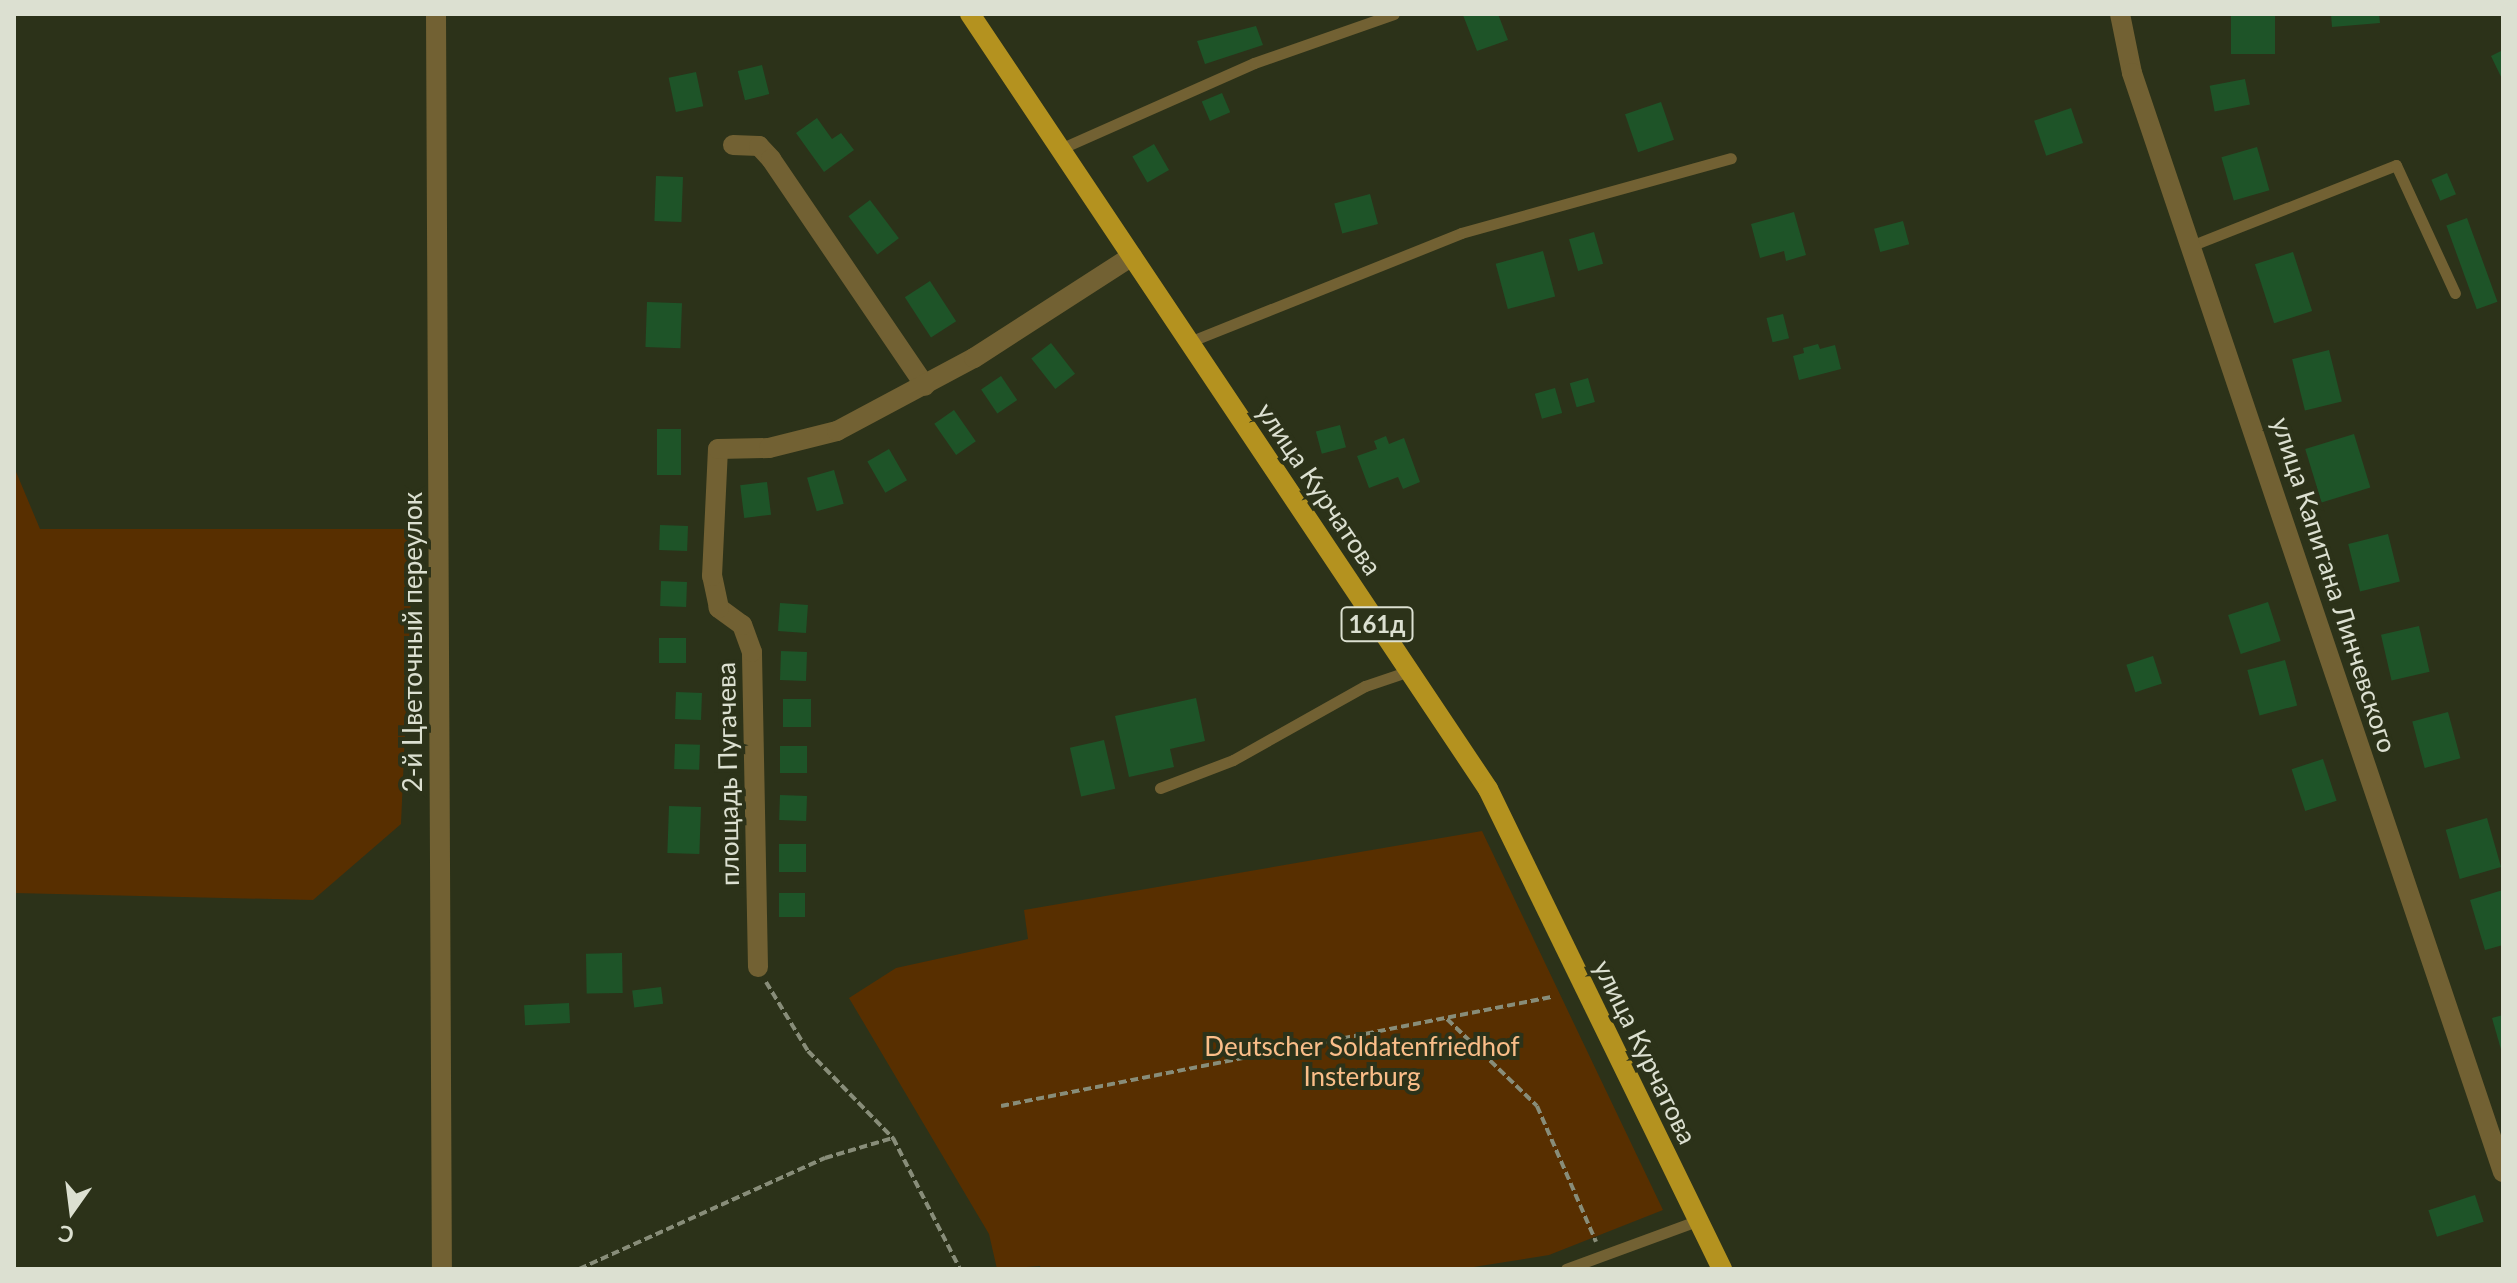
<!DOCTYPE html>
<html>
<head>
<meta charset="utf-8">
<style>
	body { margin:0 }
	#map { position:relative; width:2517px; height:1283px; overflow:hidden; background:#2c3219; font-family:Lato,sans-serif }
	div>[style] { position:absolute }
	.green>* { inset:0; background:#582f00 }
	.building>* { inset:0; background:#1e5428; transform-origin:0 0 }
	.path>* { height:4px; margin-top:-2px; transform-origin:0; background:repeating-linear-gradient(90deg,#888d79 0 8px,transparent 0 12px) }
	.lane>* { height:11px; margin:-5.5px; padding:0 5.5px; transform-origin:5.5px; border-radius:5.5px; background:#726133 }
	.street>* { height:20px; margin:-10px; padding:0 10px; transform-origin:10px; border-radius:10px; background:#726133 }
	.primary>* { height:20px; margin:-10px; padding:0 10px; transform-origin:10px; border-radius:10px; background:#b4921f }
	span { translate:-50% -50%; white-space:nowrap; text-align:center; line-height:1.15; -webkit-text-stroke:8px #2c3219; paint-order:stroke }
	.shield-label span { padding:2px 6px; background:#2c3219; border:2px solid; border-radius:6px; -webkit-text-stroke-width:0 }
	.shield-label { font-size:24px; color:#dce0d1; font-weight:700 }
	.street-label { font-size:26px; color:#dce0d1 }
	.park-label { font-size:26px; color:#fabe89 }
	.frame { position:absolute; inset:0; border:16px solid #dce0d1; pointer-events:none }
	.north { position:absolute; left:32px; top:1171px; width:80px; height:80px; -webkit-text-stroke:6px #2c3219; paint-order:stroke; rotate:194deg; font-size:22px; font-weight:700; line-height:32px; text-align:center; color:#dce0d1 }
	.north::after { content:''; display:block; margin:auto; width:28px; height:36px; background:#dce0d1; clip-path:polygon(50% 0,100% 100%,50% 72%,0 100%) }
</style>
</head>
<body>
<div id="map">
	<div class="green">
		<i style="clip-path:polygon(14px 467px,40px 529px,414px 529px,401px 824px,313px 900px,14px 893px)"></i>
		<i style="clip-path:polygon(1482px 831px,1663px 1210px,1549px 1255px,1461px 1269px,1041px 1269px,1040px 1266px,997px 1269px,989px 1234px,849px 998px,896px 968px,1028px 939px,1024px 910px)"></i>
	</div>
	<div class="building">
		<i style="clip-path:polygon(1467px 14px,1498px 14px,1508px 40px,1477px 51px,1463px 15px)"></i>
		<i style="left:2231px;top:14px;width:44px;height:40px"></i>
		<i style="clip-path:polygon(2331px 14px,2379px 14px,2380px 23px,2332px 27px)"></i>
		<i style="clip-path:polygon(1256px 26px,1263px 45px,1205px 64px,1197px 41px)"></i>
		<i style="clip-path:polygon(2503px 50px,2503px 81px,2491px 56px)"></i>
		<i style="left:762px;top:65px;width:30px;height:25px;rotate:76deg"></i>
		<i style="left:696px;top:72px;width:35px;height:28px;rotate:78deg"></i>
		<i style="left:2245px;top:79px;width:26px;height:36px;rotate:79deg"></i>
		<i style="left:1222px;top:93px;width:21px;height:22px;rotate:67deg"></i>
		<i style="left:1661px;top:102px;width:40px;height:38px;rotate:71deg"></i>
		<i style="left:2071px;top:108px;width:37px;height:39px;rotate:71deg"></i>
		<i style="clip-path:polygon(817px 118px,832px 139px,841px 133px,854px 150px,824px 172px,796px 133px)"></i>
		<i style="left:1154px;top:144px;width:30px;height:25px;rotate:60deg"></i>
		<i style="left:2257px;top:147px;width:45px;height:37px;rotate:74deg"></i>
		<i style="left:2447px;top:173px;width:23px;height:17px;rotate:67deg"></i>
		<i style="left:656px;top:176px;width:27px;height:45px;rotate:2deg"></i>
		<i style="left:1370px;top:194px;width:31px;height:37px;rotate:75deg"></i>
		<i style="left:870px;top:200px;width:48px;height:27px;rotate:53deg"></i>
		<i style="clip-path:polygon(1794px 212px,1806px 255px,1786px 261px,1784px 251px,1760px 258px,1751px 224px)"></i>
		<i style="left:2467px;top:218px;width:89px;height:22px;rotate:70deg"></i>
		<i style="left:1903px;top:221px;width:24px;height:30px;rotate:75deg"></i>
		<i style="left:1594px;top:232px;width:33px;height:26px;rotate:74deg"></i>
		<i style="left:1543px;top:251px;width:47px;height:49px;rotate:75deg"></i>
		<i style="left:2293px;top:252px;width:62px;height:40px;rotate:72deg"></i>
		<i style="left:930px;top:281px;width:48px;height:30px;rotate:57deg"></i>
		<i style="left:647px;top:302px;width:35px;height:45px;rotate:2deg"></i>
		<i style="left:1783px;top:314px;width:25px;height:17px;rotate:76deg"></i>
		<i style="left:1051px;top:343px;width:39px;height:25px;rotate:52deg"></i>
		<i style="clip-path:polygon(1818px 344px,1820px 349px,1835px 345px,1841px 369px,1799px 380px,1793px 356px,1804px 353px,1803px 348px)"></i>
		<i style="left:2329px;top:350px;width:53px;height:38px;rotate:76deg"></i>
		<i style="left:1001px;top:376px;width:29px;height:24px;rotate:56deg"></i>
		<i style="left:1588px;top:378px;width:25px;height:19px;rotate:74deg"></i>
		<i style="left:1555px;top:388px;width:26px;height:21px;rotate:74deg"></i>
		<i style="left:954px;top:410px;width:38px;height:24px;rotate:55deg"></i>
		<i style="left:1340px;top:425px;width:23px;height:25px;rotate:75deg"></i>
		<i style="left:681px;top:429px;width:46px;height:24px;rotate:90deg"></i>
		<i style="left:2354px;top:434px;width:56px;height:51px;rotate:73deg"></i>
		<i style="clip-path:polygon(1386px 436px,1389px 444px,1404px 438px,1420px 482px,1403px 489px,1398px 477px,1369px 488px,1357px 456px,1377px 449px,1374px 441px)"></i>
		<i style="left:889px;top:449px;width:36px;height:25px;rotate:60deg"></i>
		<i style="left:834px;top:470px;width:35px;height:28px;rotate:74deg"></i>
		<i style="left:767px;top:482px;width:33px;height:27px;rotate:83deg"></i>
		<i style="left:660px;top:525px;width:28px;height:25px;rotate:2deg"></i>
		<i style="left:2388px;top:534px;width:49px;height:41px;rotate:76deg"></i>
		<i style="left:661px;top:581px;width:26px;height:25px;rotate:2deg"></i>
		<i style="left:2268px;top:602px;width:41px;height:42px;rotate:72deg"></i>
		<i style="left:780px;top:603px;width:28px;height:28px;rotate:4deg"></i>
		<i style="left:2419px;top:626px;width:47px;height:39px;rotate:77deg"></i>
		<i style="left:659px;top:638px;width:27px;height:25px"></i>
		<i style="left:781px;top:651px;width:26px;height:29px;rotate:2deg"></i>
		<i style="left:2153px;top:656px;width:29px;height:28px;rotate:72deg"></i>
		<i style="left:2285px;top:660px;width:47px;height:39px;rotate:75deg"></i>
		<i style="left:676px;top:692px;width:26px;height:27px;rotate:2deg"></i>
		<i style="clip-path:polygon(1196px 698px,1205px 741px,1170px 749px,1174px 767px,1129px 777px,1115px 716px)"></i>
		<i style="left:783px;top:699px;width:28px;height:28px"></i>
		<i style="left:2448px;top:712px;width:48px;height:37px;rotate:75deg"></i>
		<i style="left:1104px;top:740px;width:50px;height:35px;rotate:77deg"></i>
		<i style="left:675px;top:744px;width:25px;height:25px;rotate:2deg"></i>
		<i style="left:780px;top:746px;width:27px;height:27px"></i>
		<i style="left:2323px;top:759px;width:44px;height:33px;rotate:72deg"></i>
		<i style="left:780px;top:795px;width:27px;height:25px;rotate:2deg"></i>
		<i style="left:669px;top:806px;width:32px;height:47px;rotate:2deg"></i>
		<i style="left:2487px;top:818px;width:51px;height:43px;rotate:74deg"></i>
		<i style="left:779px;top:844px;width:27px;height:28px"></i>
		<i style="clip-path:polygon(2503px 890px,2503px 945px,2485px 950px,2470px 900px)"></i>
		<i style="left:779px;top:893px;width:26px;height:24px"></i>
		<i style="left:622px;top:953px;width:40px;height:36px;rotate:89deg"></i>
		<i style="left:661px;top:987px;width:17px;height:29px;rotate:83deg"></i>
		<i style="left:569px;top:1003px;width:20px;height:45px;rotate:87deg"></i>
		<i style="clip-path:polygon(2503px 1015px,2503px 1053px,2502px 1053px,2492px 1018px)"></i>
		<i style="left:2475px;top:1195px;width:28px;height:49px;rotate:72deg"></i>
	</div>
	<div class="path">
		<i style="left:766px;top:982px;width:81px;rotate:58.7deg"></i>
		<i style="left:808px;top:1051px;width:122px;rotate:45.7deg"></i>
		<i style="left:893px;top:1138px;width:147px;rotate:62.9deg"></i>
		<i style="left:1447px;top:1019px;width:125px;rotate:44deg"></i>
		<i style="left:1537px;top:1106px;width:148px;rotate:66.5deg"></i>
		<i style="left:1001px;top:1106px;width:561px;rotate:-11.21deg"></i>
		<i style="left:579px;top:1269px;width:270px;rotate:-24.3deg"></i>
		<i style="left:825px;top:1158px;width:71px;rotate:-16.4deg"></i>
	</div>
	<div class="lane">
		<i style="left:1060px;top:149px;width:212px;rotate:-23.9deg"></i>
		<i style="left:1254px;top:63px;width:148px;rotate:-19.3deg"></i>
		<i style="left:2193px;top:245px;width:218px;rotate:-21.5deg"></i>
		<i style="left:2396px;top:165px;width:141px;rotate:65.3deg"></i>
		<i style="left:1189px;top:342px;width:293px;rotate:-21.8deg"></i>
		<i style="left:1461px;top:233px;width:280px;rotate:-15.5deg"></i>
		<i style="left:1160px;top:788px;width:78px;rotate:-21deg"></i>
		<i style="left:1233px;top:760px;width:151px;rotate:-29.3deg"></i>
		<i style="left:1365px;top:686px;width:46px;rotate:-18.8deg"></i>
		<i style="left:1566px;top:1269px;width:142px;rotate:-20.2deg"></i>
	</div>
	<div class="street">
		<i style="left:436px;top:14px;width:1255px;rotate:89.73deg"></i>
		<i style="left:2120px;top:14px;width:60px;rotate:78.5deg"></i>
		<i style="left:2132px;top:73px;width:1160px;rotate:71.35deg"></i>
		<i style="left:733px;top:145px;width:26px;rotate:2deg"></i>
		<i style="left:759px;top:146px;width:18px;rotate:47deg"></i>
		<i style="left:771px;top:159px;width:274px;rotate:55.8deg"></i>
		<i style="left:758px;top:967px;width:315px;rotate:-91.1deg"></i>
		<i style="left:752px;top:652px;width:29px;rotate:-110deg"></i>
		<i style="left:742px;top:625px;width:29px;rotate:-144deg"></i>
		<i style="left:719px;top:608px;width:33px;rotate:-102deg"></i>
		<i style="left:712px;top:576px;width:127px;rotate:-87.3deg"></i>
		<i style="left:718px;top:449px;width:51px;rotate:-1.1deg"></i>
		<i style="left:769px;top:448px;width:70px;rotate:-14deg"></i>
		<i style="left:837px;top:431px;width:155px;rotate:-28.1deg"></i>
		<i style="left:974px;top:358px;width:188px;rotate:-32.8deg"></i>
	</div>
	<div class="primary">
		<i style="left:970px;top:14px;width:932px;rotate:56.24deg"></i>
		<i style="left:1488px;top:789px;width:534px;rotate:64.01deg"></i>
	</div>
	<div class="shield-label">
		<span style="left:1377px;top:624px">161д</span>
	</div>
	<div class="street-label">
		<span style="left:1319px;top:489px;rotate:56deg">улица Курчатова</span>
		<span style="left:2334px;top:585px;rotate:72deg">улица Капитана Линчевского</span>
		<span style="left:413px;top:642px;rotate:-90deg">2-й Цветочный переулок</span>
		<span style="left:728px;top:774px;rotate:-91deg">площадь Пугачева</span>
		<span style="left:1645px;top:1052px;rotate:64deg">улица Курчатова</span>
	</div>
	<div class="park-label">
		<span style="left:1362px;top:1062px">Deutscher Soldatenfriedhof<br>Insterburg</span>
	</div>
	<div class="frame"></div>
	<div class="north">С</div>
</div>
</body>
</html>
